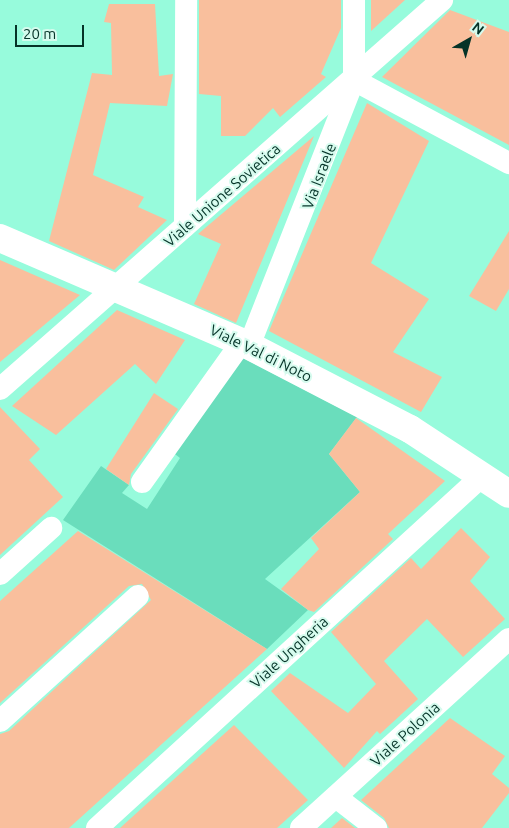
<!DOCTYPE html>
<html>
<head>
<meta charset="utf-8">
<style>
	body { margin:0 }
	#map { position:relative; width:509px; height:828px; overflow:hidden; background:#97fbdc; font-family:Ubuntu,sans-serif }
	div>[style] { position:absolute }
	.green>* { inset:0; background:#6addbc }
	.building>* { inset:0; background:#f9bf9d }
	.street>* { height:22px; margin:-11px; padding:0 11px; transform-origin:11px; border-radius:11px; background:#fff }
	.secondary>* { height:28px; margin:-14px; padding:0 14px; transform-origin:14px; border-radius:14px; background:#fff }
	span { translate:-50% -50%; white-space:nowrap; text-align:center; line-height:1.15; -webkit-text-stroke:4px #d6fbee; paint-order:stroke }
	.street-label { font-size:15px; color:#053328 }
	.north { position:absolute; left:444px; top:15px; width:50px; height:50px; -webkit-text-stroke:4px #d6fbee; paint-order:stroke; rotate:38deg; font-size:14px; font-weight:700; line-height:20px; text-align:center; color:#053328 }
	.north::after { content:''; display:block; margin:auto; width:18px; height:22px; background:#053328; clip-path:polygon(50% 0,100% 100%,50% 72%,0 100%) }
	.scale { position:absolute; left:15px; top:25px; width:69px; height:22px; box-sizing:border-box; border:2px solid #053328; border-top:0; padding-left:6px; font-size:15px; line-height:18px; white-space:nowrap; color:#053328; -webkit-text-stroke:4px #d6fbee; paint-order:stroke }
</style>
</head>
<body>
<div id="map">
	<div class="green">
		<i style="clip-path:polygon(241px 357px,357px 417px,329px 454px,360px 492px,265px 579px,308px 610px,267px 649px,63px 520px,101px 466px,129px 485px,122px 493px,147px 509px,180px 458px,171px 451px)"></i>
	</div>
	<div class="building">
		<i style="clip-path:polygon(199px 0,341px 0,341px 28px,321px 74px,326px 77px,280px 117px,273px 108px,245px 136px,221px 136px,221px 96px,199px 94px)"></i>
		<i style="clip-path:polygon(371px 0,405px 0,371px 31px)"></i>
		<i style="clip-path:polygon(109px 4px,155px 4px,159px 76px,173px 74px,167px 106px,110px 103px,93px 175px,144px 197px,138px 207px,167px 220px,114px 270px,49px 241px,92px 73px,112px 75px,111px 23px,104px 22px)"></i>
		<i style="clip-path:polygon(450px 10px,509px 32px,509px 145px,382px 77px)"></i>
		<i style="clip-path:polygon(367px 103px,429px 141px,371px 263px,429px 299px,393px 352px,442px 377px,421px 412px,269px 331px)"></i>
		<i style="clip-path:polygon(314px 136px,236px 323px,194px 304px,221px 244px,198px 234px)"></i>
		<i style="clip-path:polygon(509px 231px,509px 289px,496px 311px,469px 296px)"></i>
		<i style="clip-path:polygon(0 260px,80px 295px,0 362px)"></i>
		<i style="clip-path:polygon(117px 310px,185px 340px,156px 384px,135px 364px,56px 435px,12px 406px)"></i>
		<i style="clip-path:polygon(154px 393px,178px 409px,131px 474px,129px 485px,106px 469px)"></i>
		<i style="clip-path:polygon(0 407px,40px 449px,29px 460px,63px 497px,0 555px)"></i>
		<i style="clip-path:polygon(356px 418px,445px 481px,388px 534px,393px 539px,314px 612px,308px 610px,281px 589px,319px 549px,311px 538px,360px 492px,329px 454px)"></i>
		<i style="clip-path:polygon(461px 528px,490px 557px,470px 581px,505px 619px,463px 657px,427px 619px,384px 661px,418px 699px,380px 734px,377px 731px,344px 768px,271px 691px,290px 673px,348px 713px,376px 684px,331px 632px,411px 558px,421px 569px)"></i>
		<i style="clip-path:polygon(78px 531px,267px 649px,69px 828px,0 828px,0 734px,9px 731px,151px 600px,142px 584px,129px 586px,0 703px,0 601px)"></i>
		<i style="clip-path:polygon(450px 718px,505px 756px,492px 774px,509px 788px,509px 793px,482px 828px,389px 828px,384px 818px,361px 800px)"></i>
		<i style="clip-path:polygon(234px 725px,308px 800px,277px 828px,120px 828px)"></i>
		<i style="clip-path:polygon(342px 818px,355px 828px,331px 828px)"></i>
	</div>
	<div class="street">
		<i style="left:354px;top:80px;width:176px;rotate:28.2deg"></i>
		<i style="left:185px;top:226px;width:226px;rotate:-89.7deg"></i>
		<i style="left:249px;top:346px;width:286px;rotate:-68.5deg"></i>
		<i style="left:354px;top:80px;width:80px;rotate:-90deg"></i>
		<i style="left:0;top:389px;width:589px;rotate:-41.35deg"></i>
		<i style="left:142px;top:482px;width:172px;rotate:-54.5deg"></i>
		<i style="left:0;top:574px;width:69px;rotate:-42deg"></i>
		<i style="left:0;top:721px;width:186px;rotate:-42.2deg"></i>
		<i style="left:336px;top:797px;width:51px;rotate:37.8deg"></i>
		<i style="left:97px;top:828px;width:520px;rotate:-42.43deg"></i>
		<i style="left:301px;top:828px;width:281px;rotate:-42.3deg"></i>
	</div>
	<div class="secondary">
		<i style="left:0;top:238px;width:263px;rotate:23.3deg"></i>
		<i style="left:242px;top:342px;width:189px;rotate:27.4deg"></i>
		<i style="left:410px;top:429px;width:118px;rotate:33.3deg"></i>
	</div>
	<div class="street-label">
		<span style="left:319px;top:176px;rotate:-69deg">Via Israele</span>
		<span style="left:222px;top:195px;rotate:-41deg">Viale Unione Sovietica</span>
		<span style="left:261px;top:353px;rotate:26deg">Viale Val di Noto</span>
		<span style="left:289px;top:652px;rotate:-42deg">Viale Ungheria</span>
		<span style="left:405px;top:734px;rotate:-42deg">Viale Polonia</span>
	</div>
	<div class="north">N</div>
	<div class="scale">20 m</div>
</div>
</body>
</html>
